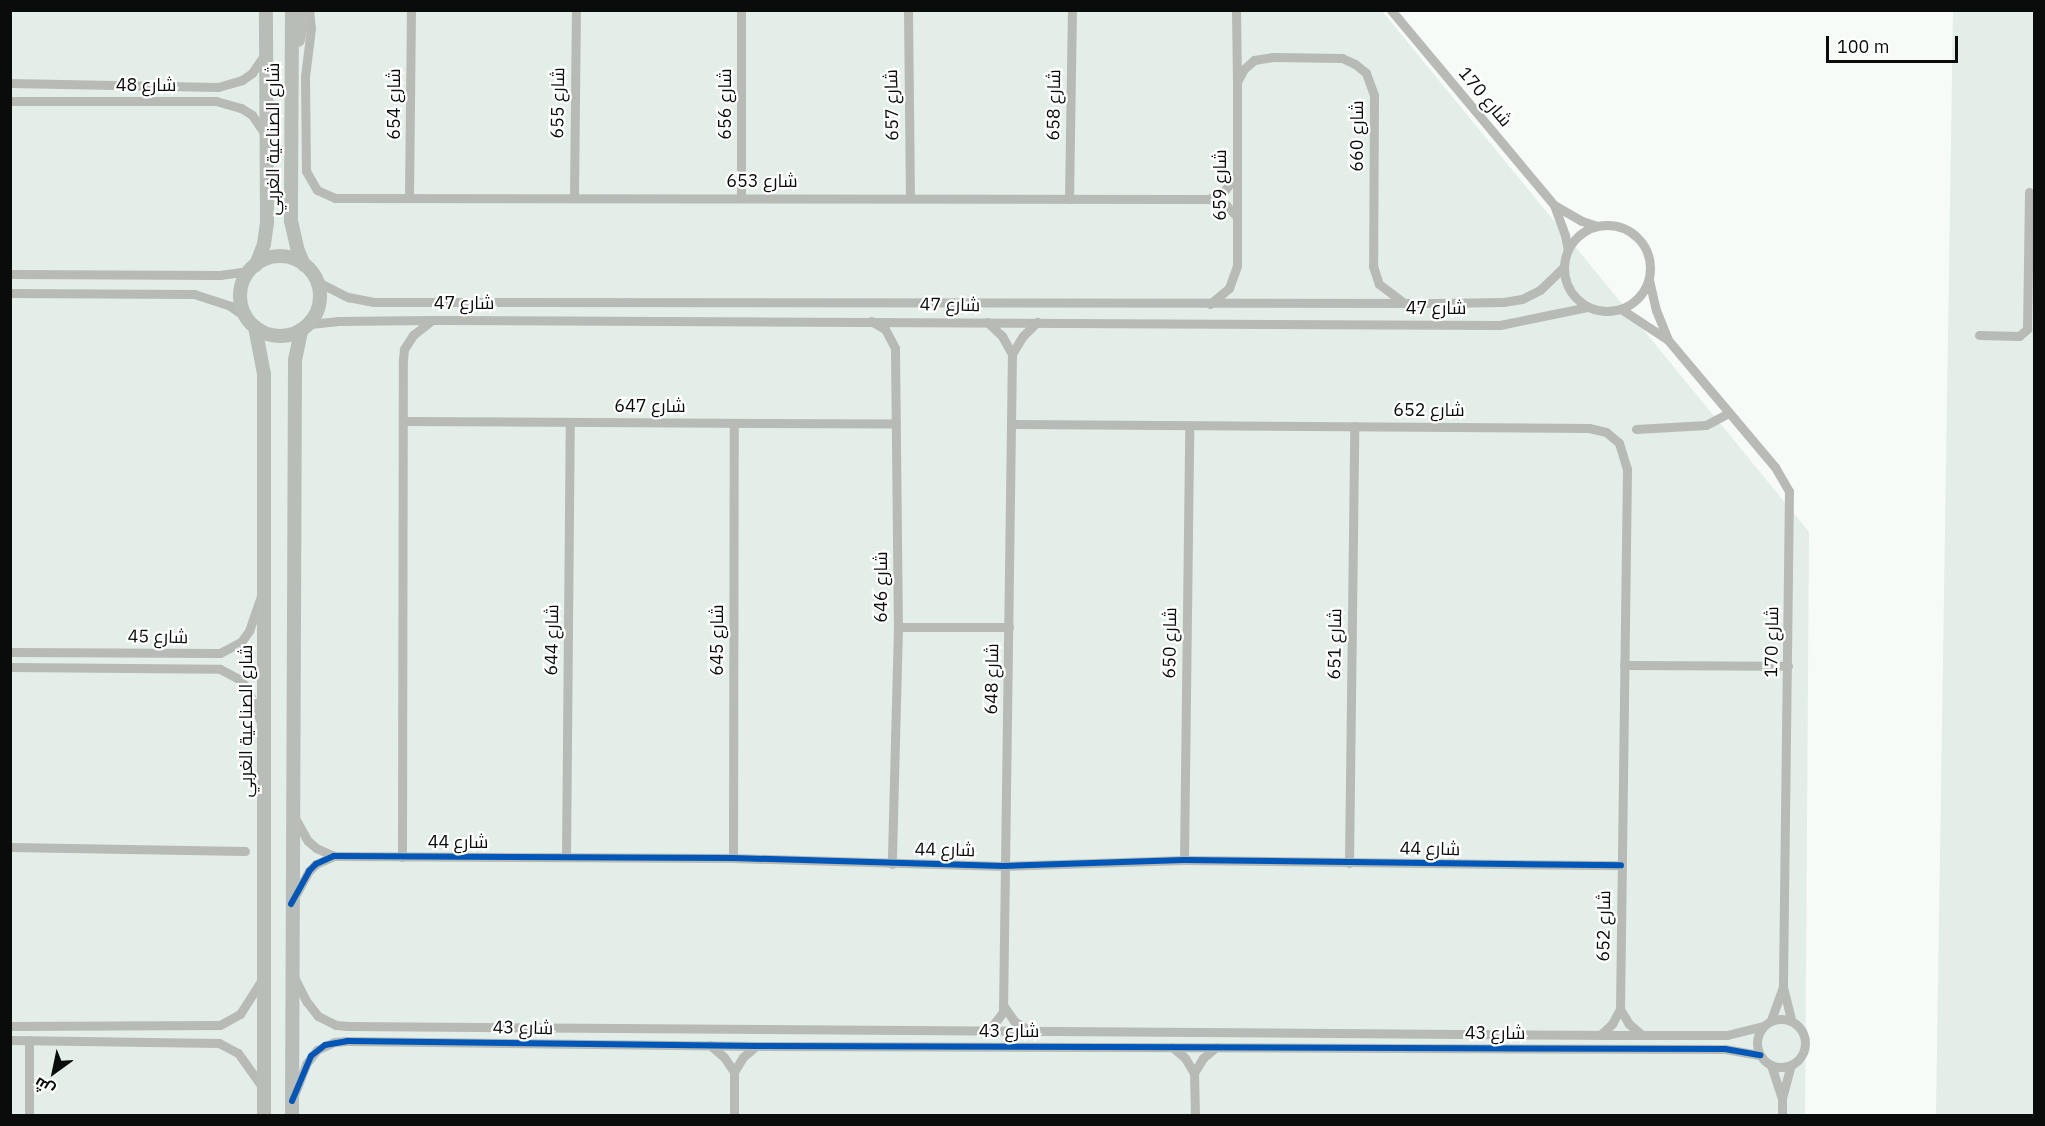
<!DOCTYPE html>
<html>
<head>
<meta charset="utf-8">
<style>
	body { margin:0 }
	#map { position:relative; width:2045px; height:1126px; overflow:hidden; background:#f6fbf8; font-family:"IBM Plex Sans",Cairo,sans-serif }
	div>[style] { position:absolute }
	.built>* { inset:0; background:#e2eee7 }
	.minor>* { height:9px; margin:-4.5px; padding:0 4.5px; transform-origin:4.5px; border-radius:4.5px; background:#b7bab5 }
	.minor>.ring { margin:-4.5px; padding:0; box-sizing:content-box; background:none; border:9px solid #b7bab5; border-radius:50% }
	.primary>* { height:14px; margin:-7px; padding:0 7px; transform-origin:7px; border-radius:7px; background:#b9bdb7 }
	.primary>.ring { margin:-7px; padding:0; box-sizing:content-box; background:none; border:14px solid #b9bdb7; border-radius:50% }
	.cycleway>* { height:6px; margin:-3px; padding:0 3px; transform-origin:3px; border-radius:3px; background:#0057b8 }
	span { translate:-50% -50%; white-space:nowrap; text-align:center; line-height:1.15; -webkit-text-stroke:4.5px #fff; paint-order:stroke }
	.street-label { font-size:18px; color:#090c0a }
	.frame { position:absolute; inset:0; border:12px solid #090c0a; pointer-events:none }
	.north { position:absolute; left:24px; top:1042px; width:60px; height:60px; -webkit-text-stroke:4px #fff; paint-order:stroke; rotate:213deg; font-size:16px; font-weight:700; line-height:24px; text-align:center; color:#090c0a }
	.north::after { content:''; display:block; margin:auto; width:21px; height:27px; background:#090c0a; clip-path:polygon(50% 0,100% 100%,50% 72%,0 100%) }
	.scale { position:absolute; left:1826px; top:36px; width:132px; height:27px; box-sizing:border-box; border:3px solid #090c0a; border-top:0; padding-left:8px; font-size:18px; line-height:21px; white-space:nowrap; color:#090c0a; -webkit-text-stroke:4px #fff; paint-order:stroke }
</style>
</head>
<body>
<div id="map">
	<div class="built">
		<i style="clip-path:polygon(10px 11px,1382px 11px,1809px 532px,1805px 1115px,11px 1115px)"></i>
		<i style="clip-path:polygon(1953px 11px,2034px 11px,2034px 1115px,1936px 1116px)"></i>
	</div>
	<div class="minor">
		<i style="left:309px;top:10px;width:18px;rotate:84deg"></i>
		<i style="left:311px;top:28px;width:49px;rotate:97deg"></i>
		<i style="left:305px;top:77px;width:94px;rotate:89.4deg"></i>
		<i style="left:306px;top:171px;width:22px;rotate:60deg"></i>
		<i style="left:317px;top:190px;width:20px;rotate:24deg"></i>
		<i style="left:335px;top:198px;width:874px;rotate:0.07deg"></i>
		<i style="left:1209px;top:199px;width:18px;rotate:19deg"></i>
		<i style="left:1226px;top:205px;width:16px;rotate:47deg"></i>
		<i style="left:908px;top:10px;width:188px;rotate:89.4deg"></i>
		<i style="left:1236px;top:10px;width:69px;rotate:89.2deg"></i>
		<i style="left:1391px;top:10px;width:254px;rotate:50.1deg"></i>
		<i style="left:1554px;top:205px;width:32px;rotate:70deg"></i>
		<i style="left:1565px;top:235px;width:15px;rotate:79deg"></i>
		<i style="left:10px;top:83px;width:208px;rotate:1.1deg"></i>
		<i style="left:218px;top:87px;width:25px;rotate:-16deg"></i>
		<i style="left:242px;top:80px;width:12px;rotate:-35deg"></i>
		<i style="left:252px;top:73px;width:23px;rotate:-56deg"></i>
		<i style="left:10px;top:101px;width:206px"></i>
		<i style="left:216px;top:101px;width:26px;rotate:16deg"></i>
		<i style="left:241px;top:108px;width:13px;rotate:32deg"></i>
		<i style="left:252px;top:115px;width:23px;rotate:56deg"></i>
		<i style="left:2029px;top:192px;width:74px;rotate:90.8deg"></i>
		<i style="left:2028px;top:266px;width:6px"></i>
		<i style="left:574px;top:196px;width:186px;rotate:-89.4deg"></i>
		<i style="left:741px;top:197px;width:187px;rotate:-90deg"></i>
		<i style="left:409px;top:198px;width:188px;rotate:-89.4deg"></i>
		<i style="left:1069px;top:199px;width:189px;rotate:-89.1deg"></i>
		<i style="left:1209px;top:199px;width:18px;rotate:-29deg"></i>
		<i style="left:1225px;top:190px;width:19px;rotate:-54deg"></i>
		<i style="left:1554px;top:205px;width:32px;rotate:30deg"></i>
		<i style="left:1582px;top:221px;width:16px;rotate:18deg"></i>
		<i class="ring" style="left:1564px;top:225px;width:77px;height:77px"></i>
		<i style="left:10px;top:274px;width:210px;rotate:0.3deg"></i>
		<i style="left:220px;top:275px;width:29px;rotate:-8deg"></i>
		<i style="left:1649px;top:280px;width:31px;rotate:77deg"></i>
		<i style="left:1656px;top:310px;width:32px;rotate:68deg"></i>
		<i style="left:318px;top:282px;width:34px;rotate:27deg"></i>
		<i style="left:348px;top:297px;width:26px;rotate:11deg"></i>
		<i style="left:374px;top:302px;width:1063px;rotate:0.05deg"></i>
		<i style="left:1437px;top:303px;width:66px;rotate:-0.9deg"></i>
		<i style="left:1503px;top:302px;width:19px;rotate:-9deg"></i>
		<i style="left:1522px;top:299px;width:20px;rotate:-27deg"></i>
		<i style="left:1540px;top:290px;width:33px;rotate:-44deg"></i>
		<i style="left:10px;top:293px;width:184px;rotate:0.3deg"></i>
		<i style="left:194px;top:294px;width:38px;rotate:18deg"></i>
		<i style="left:230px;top:306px;width:19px;rotate:35deg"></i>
		<i style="left:1210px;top:304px;width:25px;rotate:-40deg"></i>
		<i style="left:1229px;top:288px;width:23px;rotate:-70deg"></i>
		<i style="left:1237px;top:266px;width:184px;rotate:-90deg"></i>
		<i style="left:1237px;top:82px;width:15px;rotate:-62deg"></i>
		<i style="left:1244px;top:69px;width:13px;rotate:-42deg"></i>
		<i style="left:1254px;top:60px;width:18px;rotate:-9deg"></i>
		<i style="left:1272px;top:57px;width:70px;rotate:0.8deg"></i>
		<i style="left:1342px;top:58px;width:14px;rotate:25deg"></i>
		<i style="left:1355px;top:64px;width:14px;rotate:39deg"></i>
		<i style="left:1366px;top:73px;width:23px;rotate:70deg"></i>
		<i style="left:1374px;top:95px;width:171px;rotate:90.3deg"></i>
		<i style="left:1373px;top:266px;width:19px;rotate:72deg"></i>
		<i style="left:1379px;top:284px;width:30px;rotate:37deg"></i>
		<i style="left:1621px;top:309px;width:56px;rotate:33.4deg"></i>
		<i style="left:1668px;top:340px;width:166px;rotate:49.9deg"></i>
		<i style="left:1775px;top:467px;width:28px;rotate:60deg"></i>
		<i style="left:1789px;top:491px;width:496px;rotate:90.7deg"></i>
		<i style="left:1783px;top:987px;width:34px;rotate:76deg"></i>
		<i style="left:871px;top:321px;width:16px;rotate:30deg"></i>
		<i style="left:885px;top:329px;width:21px;rotate:62deg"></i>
		<i style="left:895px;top:348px;width:279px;rotate:89.4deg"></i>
		<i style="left:898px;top:627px;width:237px;rotate:91.5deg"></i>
		<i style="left:987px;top:322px;width:21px;rotate:43deg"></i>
		<i style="left:1002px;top:336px;width:21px;rotate:61deg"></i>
		<i style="left:310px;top:324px;width:27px;rotate:-6deg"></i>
		<i style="left:337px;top:321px;width:95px;rotate:-0.6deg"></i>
		<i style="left:432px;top:320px;width:1068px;rotate:0.27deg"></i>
		<i style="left:1500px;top:325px;width:90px;rotate:-11.6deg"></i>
		<i style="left:1979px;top:335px;width:40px;rotate:1.4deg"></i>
		<i style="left:2019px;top:336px;width:11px;rotate:-41deg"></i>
		<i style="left:2027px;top:329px;width:63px;rotate:-89.1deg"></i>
		<i style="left:403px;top:421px;width:493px;rotate:0.3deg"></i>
		<i style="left:1011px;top:424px;width:578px;rotate:0.4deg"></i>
		<i style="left:1589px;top:428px;width:17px;rotate:13deg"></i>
		<i style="left:1606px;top:432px;width:17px;rotate:40deg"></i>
		<i style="left:1619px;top:443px;width:27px;rotate:73deg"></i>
		<i style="left:1627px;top:469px;width:540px;rotate:90.74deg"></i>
		<i style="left:1620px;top:1009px;width:17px;rotate:118deg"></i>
		<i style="left:1612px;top:1024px;width:16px;rotate:137deg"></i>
		<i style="left:1636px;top:429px;width:70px;rotate:-3.3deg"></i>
		<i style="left:1706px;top:425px;width:26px;rotate:-28deg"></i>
		<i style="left:898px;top:627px;width:111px"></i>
		<i style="left:10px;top:652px;width:210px;rotate:0.3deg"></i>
		<i style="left:220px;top:653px;width:24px;rotate:-28deg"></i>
		<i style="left:241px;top:642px;width:14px;rotate:-54deg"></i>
		<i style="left:249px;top:631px;width:36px;rotate:-71deg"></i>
		<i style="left:1624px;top:665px;width:164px;rotate:0.3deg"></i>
		<i style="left:10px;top:667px;width:210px;rotate:0.5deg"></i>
		<i style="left:220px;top:669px;width:24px;rotate:28deg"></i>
		<i style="left:241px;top:680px;width:12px;rotate:55deg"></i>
		<i style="left:248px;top:690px;width:35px;rotate:68deg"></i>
		<i style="left:295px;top:818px;width:26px;rotate:61deg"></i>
		<i style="left:308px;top:841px;width:11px;rotate:41deg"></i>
		<i style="left:316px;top:848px;width:20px;rotate:24deg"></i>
		<i style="left:10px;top:847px;width:235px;rotate:1deg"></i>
		<i style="left:402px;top:857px;width:497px;rotate:-89.9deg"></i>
		<i style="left:403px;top:360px;width:11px;rotate:-85deg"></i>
		<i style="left:404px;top:349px;width:17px;rotate:-57deg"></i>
		<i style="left:413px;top:335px;width:24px;rotate:-38deg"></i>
		<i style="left:566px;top:857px;width:435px;rotate:-89.5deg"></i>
		<i style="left:733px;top:858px;width:435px;rotate:-89.9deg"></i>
		<i style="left:1184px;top:860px;width:434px;rotate:-89.3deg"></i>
		<i style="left:1349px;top:863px;width:437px;rotate:-89.3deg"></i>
		<i style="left:295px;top:896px;width:29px;rotate:-61deg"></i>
		<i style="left:309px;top:871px;width:10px;rotate:-45deg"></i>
		<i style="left:316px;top:864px;width:20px;rotate:-24deg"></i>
		<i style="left:334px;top:856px;width:399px;rotate:0.3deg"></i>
		<i style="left:733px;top:858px;width:270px;rotate:1.7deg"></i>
		<i style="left:1003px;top:866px;width:181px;rotate:-1.9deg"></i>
		<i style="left:1184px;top:860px;width:437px;rotate:0.7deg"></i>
		<i style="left:294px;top:977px;width:28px;rotate:63deg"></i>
		<i style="left:307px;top:1002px;width:18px;rotate:52deg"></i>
		<i style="left:318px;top:1016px;width:20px;rotate:27deg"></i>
		<i style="left:336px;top:1025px;width:12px;rotate:5deg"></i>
		<i style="left:348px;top:1026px;width:1272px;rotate:0.41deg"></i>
		<i style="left:1620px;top:1035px;width:107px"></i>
		<i style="left:1727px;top:1035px;width:37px;rotate:-14deg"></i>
		<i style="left:1003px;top:1005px;width:19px;rotate:55deg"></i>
		<i style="left:1014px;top:1021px;width:17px;rotate:31deg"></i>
		<i style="left:1620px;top:1009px;width:17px;rotate:59deg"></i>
		<i style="left:1629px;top:1024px;width:17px;rotate:40deg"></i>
		<i class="ring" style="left:1757px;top:1019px;width:39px;height:39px"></i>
		<i style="left:1771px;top:1020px;width:35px;rotate:-70deg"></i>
		<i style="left:10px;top:1026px;width:210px;rotate:-0.3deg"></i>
		<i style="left:220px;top:1025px;width:23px;rotate:-29deg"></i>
		<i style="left:240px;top:1014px;width:43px;rotate:-57.4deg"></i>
		<i style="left:989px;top:1030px;width:23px;rotate:-52deg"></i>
		<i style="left:1003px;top:1012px;width:658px;rotate:-89.22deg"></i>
		<i style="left:1012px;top:354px;width:21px;rotate:-59deg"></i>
		<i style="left:1023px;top:336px;width:20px;rotate:-45deg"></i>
		<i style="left:10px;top:1040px;width:209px;rotate:0.8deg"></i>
		<i style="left:219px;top:1043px;width:21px;rotate:28deg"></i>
		<i style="left:238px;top:1053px;width:43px;rotate:54.5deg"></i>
		<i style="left:710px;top:1045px;width:18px;rotate:41deg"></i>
		<i style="left:724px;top:1057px;width:18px;rotate:56deg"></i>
		<i style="left:1172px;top:1047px;width:17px;rotate:40deg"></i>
		<i style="left:1185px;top:1058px;width:17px;rotate:59deg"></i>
		<i style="left:1771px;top:1065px;width:33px;rotate:72deg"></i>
		<i style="left:295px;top:1093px;width:31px;rotate:-69deg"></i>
		<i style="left:306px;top:1064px;width:18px;rotate:-52deg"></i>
		<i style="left:317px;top:1050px;width:19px;rotate:-25deg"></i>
		<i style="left:334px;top:1042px;width:13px;rotate:-4deg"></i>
		<i style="left:347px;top:1041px;width:409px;rotate:0.7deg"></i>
		<i style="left:756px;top:1046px;width:969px;rotate:0.18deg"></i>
		<i style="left:1725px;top:1049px;width:36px;rotate:10deg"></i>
		<i style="left:29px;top:1116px;width:76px;rotate:-90deg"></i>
		<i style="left:734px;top:1116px;width:44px;rotate:-90deg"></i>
		<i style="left:734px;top:1072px;width:17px;rotate:-59deg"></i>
		<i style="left:743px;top:1057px;width:17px;rotate:-40deg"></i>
		<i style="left:1195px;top:1116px;width:43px;rotate:-91.3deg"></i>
		<i style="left:1194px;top:1073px;width:17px;rotate:-59deg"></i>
		<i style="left:1203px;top:1058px;width:17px;rotate:-40deg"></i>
		<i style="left:1782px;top:1116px;width:18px;rotate:-90deg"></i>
		<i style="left:1782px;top:1098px;width:34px;rotate:-75deg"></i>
	</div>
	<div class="primary">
		<i style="left:292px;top:10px;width:211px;rotate:90.3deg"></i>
		<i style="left:291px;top:221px;width:31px;rotate:77deg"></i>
		<i style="left:298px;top:251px;width:15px;rotate:67deg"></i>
		<i style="left:298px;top:40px;width:31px;rotate:-79deg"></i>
		<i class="ring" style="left:240px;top:256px;width:66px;height:66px"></i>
		<i style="left:256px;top:265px;width:22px;rotate:-69deg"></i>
		<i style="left:264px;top:244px;width:22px;rotate:-82deg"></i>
		<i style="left:267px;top:222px;width:212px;rotate:-90.3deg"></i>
		<i style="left:255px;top:327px;width:48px;rotate:79.2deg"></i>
		<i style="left:264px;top:374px;width:742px;rotate:90deg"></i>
		<i style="left:292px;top:1116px;width:756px;rotate:-89.77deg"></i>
		<i style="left:295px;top:360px;width:30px;rotate:-78deg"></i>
	</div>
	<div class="cycleway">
		<i style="left:291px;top:904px;width:38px;rotate:-61deg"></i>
		<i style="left:309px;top:871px;width:10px;rotate:-45deg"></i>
		<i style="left:316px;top:864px;width:20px;rotate:-24deg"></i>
		<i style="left:334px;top:856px;width:399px;rotate:0.3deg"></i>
		<i style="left:733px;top:858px;width:270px;rotate:1.7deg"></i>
		<i style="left:1003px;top:866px;width:181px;rotate:-1.9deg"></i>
		<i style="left:1184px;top:860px;width:437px;rotate:0.7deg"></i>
		<i style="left:292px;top:1101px;width:49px;rotate:-67.1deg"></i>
		<i style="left:311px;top:1056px;width:18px;rotate:-38deg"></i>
		<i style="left:325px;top:1045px;width:22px;rotate:-10deg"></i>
		<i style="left:347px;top:1041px;width:409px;rotate:0.7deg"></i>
		<i style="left:756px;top:1046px;width:969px;rotate:0.18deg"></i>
		<i style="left:1725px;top:1049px;width:36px;rotate:10deg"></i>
	</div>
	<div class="street-label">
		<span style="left:146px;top:85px">شارع 48</span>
		<span style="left:1485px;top:97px;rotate:50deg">شارع 170</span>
		<span style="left:558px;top:103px;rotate:-89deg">شارع 655</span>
		<span style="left:394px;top:104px;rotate:-90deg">شارع 654</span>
		<span style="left:725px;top:104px;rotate:-90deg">شارع 656</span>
		<span style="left:892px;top:105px;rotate:-91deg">شارع 657</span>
		<span style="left:1054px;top:105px;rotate:-89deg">شارع 658</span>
		<span style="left:1357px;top:136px;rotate:-90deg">شارع 660</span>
		<span style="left:273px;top:139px;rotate:-90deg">شارع الصناعية الغربي</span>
		<span style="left:762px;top:181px">شارع 653</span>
		<span style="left:1220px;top:185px;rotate:-90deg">شارع 659</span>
		<span style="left:464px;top:303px">شارع 47</span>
		<span style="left:950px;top:305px;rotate:1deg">شارع 47</span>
		<span style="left:1436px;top:308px">شارع 47</span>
		<span style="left:650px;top:406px">شارع 647</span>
		<span style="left:1429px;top:410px">شارع 652</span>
		<span style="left:881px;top:587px;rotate:-90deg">شارع 646</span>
		<span style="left:158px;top:637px;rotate:1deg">شارع 45</span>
		<span style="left:552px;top:640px;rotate:-89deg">شارع 644</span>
		<span style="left:717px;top:640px;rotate:-90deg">شارع 645</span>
		<span style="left:1772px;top:642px;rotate:-89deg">شارع 170</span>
		<span style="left:1170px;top:643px;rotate:-89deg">شارع 650</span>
		<span style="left:1335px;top:644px;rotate:-89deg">شارع 651</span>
		<span style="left:992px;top:679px;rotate:-89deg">شارع 648</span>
		<span style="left:246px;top:721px;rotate:-90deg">شارع الصناعية الغربي</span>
		<span style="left:458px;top:842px">شارع 44</span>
		<span style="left:1430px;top:849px;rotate:1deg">شارع 44</span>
		<span style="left:945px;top:850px;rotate:1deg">شارع 44</span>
		<span style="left:1604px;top:926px;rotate:-89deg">شارع 652</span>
		<span style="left:523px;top:1028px;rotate:1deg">شارع 43</span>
		<span style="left:1009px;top:1031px">شارع 43</span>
		<span style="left:1495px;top:1033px">شارع 43</span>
	</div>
	<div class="frame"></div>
	<div class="north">ش</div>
	<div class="scale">100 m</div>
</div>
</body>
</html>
